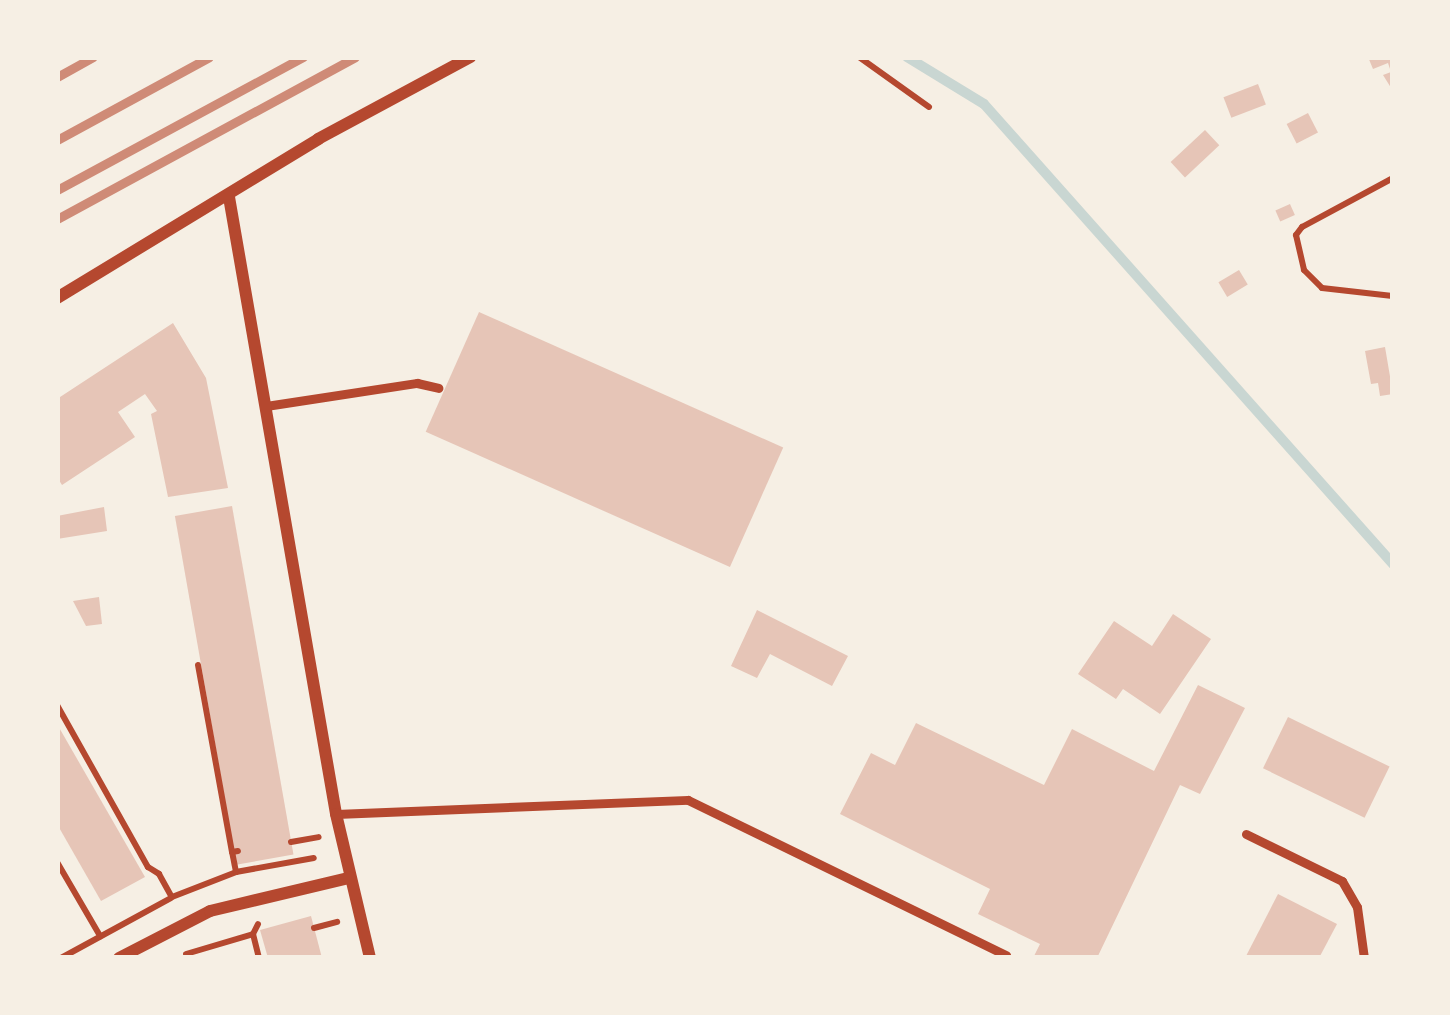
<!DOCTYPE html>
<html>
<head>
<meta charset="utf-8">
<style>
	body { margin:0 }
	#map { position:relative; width:1450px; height:1015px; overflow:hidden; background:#f6efe4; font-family:"Crimson Pro",serif }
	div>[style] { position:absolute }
	.stream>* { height:10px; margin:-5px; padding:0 5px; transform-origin:5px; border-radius:5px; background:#c9d6d2 }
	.building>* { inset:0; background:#e6c5b7; transform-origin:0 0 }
	.path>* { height:6px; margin:-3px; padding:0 3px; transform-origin:3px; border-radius:3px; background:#b5482f }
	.service>* { height:9px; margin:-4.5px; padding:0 4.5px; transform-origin:4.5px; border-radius:4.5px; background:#b5482f }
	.minor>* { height:12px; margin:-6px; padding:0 6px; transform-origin:6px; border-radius:6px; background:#b5482f }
	.rail>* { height:9px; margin:-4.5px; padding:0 4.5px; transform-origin:4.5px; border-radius:4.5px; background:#cf8b77 }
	span { translate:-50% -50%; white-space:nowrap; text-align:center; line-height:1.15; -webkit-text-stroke:12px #f6efe4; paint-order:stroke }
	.frame { position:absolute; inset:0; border:60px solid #f6efe4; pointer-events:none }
</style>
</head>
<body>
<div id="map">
	<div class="stream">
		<i style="left:907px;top:57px;width:90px;rotate:31.4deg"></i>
		<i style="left:984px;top:104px;width:616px;rotate:48.36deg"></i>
	</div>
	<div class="building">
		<i style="clip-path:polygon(1368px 57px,1393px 57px,1393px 91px,1383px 75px,1391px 72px,1388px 63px,1373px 69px)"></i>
		<i style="left:1258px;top:84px;width:22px;height:37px;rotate:69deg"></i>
		<i style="left:1308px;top:113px;width:22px;height:24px;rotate:63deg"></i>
		<i style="left:1205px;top:130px;width:21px;height:47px;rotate:47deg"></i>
		<i style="left:1290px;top:204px;width:12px;height:16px;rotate:66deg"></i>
		<i style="left:1239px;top:270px;width:17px;height:24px;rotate:59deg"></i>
		<i style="left:479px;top:312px;width:333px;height:131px;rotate:24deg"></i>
		<i style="clip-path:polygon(173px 323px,206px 378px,228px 488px,168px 497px,151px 414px,157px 411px,145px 394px,118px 412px,135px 437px,62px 485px,57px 477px,57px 399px)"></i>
		<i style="clip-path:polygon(1385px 347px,1393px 394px,1380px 396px,1378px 383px,1371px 384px,1365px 351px)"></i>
		<i style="left:232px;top:506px;width:354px;height:58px;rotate:80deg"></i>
		<i style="clip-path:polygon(104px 507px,107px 531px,57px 539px,57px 516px)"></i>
		<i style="clip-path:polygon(99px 597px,102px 624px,86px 626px,73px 601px)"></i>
		<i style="clip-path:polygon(757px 610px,848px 656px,832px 686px,770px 654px,757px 678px,731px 666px)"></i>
		<i style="clip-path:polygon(1173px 614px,1211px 639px,1160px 714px,1123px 689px,1116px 699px,1078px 674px,1114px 621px,1152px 646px)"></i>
		<i style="clip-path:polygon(1198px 685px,1245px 708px,1200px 794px,1180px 785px,1097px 958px,1033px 958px,1040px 944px,978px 914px,990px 889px,840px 814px,871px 753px,895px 765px,916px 723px,1044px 785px,1072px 729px,1154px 771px)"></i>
		<i style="left:1288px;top:717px;width:113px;height:57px;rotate:26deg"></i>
		<i style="clip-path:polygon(57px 724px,145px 877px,101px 901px,57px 824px)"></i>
		<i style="clip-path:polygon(1278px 894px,1337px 924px,1319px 958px,1245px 958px)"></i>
		<i style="clip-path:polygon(311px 916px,322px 958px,268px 958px,260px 930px)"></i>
	</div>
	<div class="path">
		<i style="left:859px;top:57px;width:86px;rotate:35.5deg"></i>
		<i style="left:1393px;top:178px;width:103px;rotate:151.7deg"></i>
		<i style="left:1302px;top:227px;width:10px;rotate:127deg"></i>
		<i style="left:1296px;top:235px;width:36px;rotate:77deg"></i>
		<i style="left:1304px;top:270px;width:25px;rotate:45deg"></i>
		<i style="left:1322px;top:288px;width:71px;rotate:6.4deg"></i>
		<i style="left:198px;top:665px;width:190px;rotate:79.7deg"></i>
		<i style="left:57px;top:705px;width:186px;rotate:60.7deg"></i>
		<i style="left:148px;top:867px;width:13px;rotate:32deg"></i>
		<i style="left:159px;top:874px;width:26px;rotate:61deg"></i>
		<i style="left:172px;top:897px;width:69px;rotate:-21.3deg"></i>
		<i style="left:236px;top:872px;width:79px;rotate:-10.2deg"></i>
		<i style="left:291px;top:842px;width:28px;rotate:-10deg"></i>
		<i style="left:57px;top:862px;width:86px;rotate:59.8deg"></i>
		<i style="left:236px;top:872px;width:20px;rotate:-101deg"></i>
		<i style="left:232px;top:852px;width:6px;rotate:-9deg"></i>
		<i style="left:314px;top:928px;width:24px;rotate:-15deg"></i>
		<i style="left:253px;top:934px;width:25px;rotate:76deg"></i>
		<i style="left:186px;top:954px;width:70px;rotate:-16.6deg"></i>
		<i style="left:253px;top:934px;width:11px;rotate:-63deg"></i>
		<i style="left:61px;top:958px;width:125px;rotate:-28.6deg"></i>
	</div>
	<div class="service">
		<i style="left:266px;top:406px;width:153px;rotate:-8.7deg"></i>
		<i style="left:417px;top:383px;width:22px;rotate:13deg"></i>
		<i style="left:336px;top:814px;width:352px;rotate:-2.3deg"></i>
		<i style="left:688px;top:800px;width:354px;rotate:26deg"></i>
		<i style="left:1246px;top:834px;width:107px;rotate:26.1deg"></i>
		<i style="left:1342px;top:881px;width:30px;rotate:60deg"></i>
		<i style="left:1357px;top:907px;width:51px;rotate:82.2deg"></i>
	</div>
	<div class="minor">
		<i style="left:229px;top:197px;width:626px;rotate:80.16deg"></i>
		<i style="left:336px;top:814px;width:148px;rotate:76.7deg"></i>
		<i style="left:57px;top:298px;width:306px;rotate:-31.3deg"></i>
		<i style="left:318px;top:139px;width:173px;rotate:-28.3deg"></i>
		<i style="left:119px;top:958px;width:102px;rotate:-27.3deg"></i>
		<i style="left:210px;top:911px;width:143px;rotate:-13.4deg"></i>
	</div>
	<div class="rail">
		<i style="left:57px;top:77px;width:41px;rotate:-29.1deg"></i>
		<i style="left:57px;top:140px;width:173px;rotate:-28.6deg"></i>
		<i style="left:57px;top:190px;width:280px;rotate:-28.4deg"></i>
		<i style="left:57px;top:219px;width:339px;rotate:-28.5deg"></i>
	</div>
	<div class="frame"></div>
</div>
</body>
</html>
